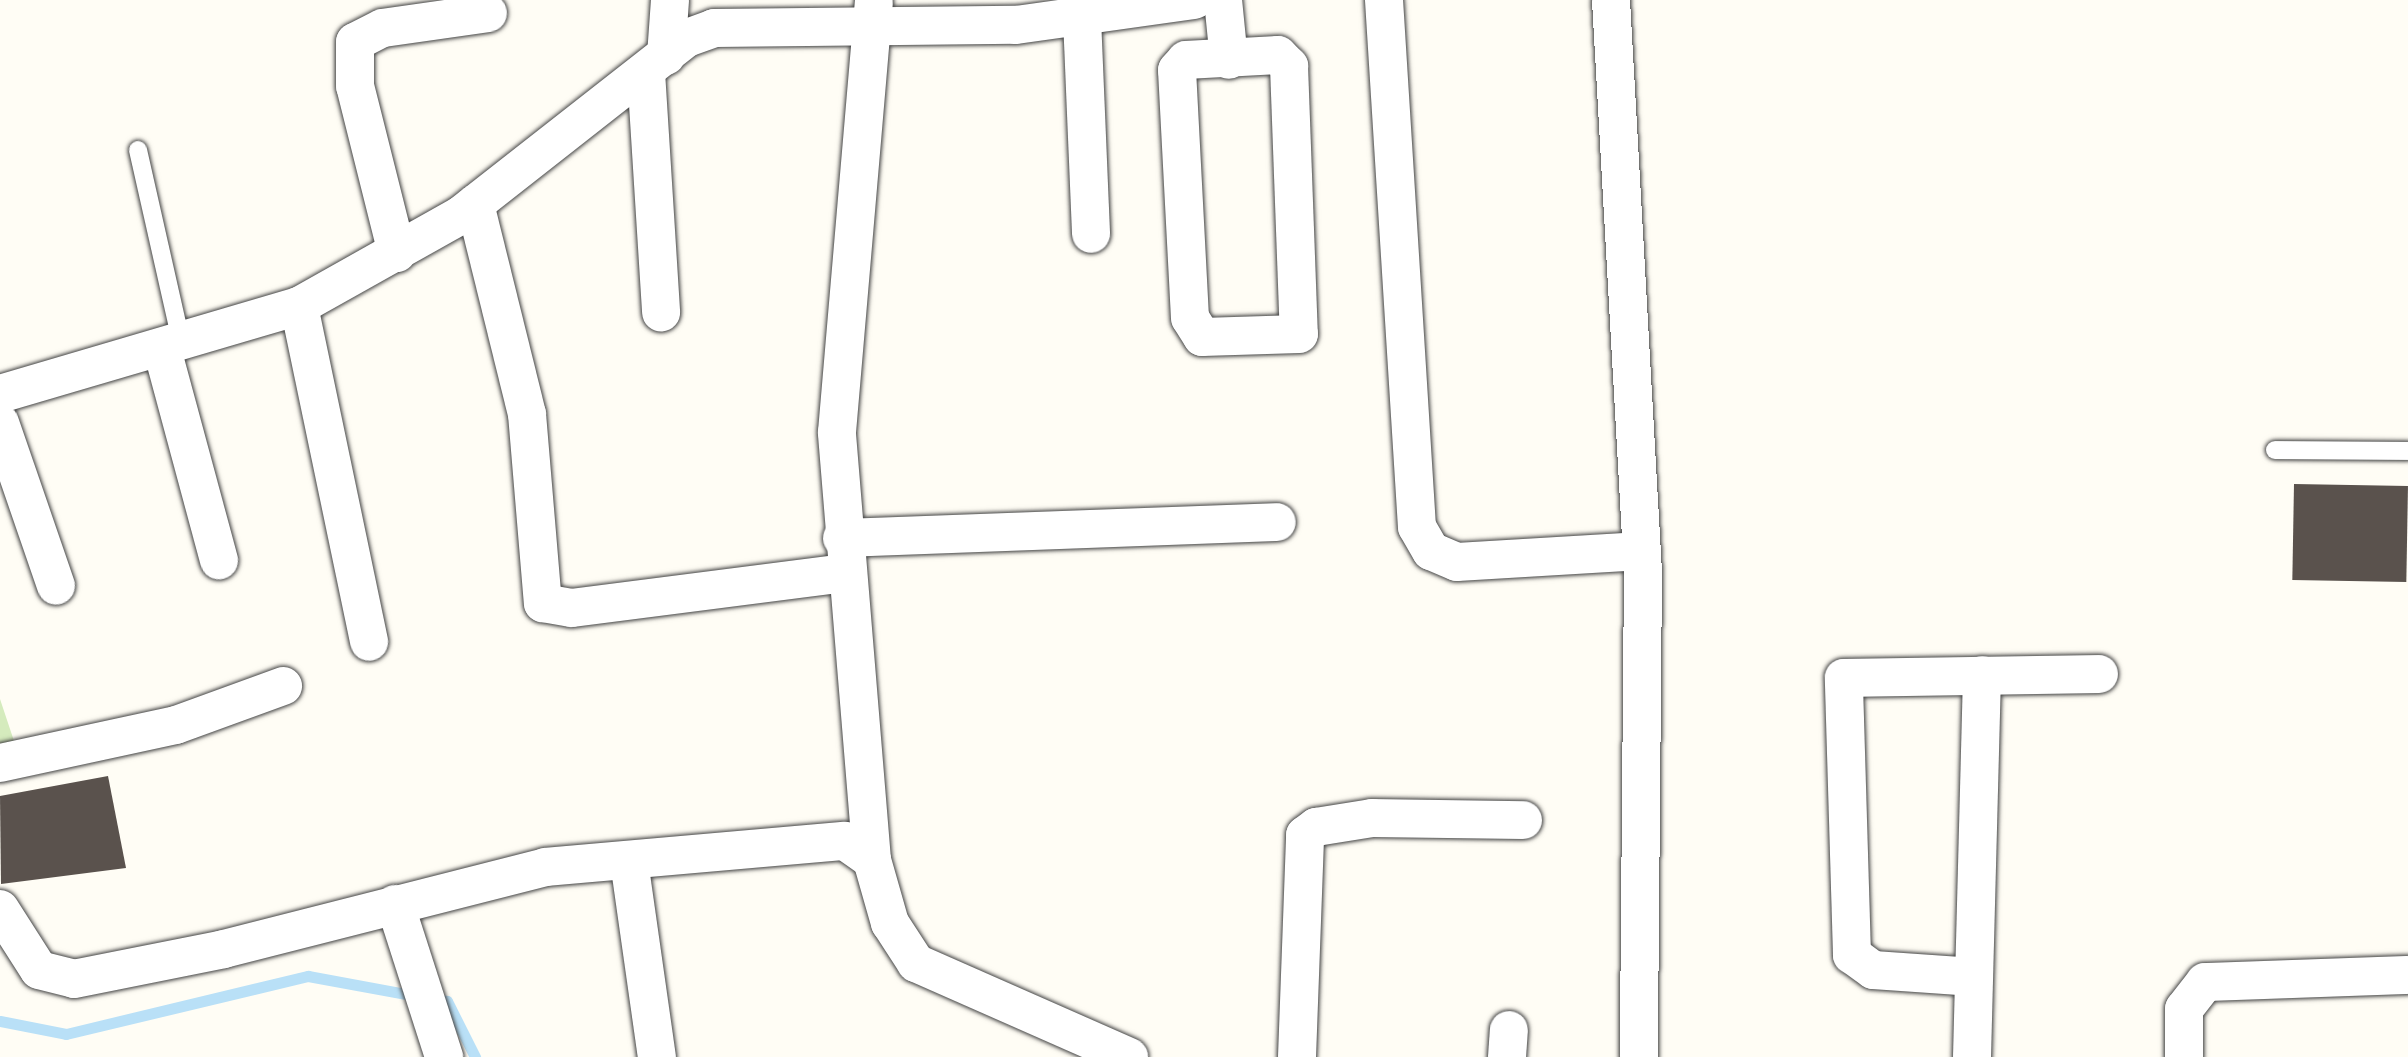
<!DOCTYPE html>
<html>
<head>
<meta charset="utf-8">
<style>
	body { margin:0 }
	#map { position:relative; width:2408px; height:1057px; overflow:hidden; background:#fffdf5; font-family:"Libre Baskerville",serif }
	div>[style] { position:absolute }
	.green>* { inset:0; background:#d5ebbd }
	.stream>* { height:11px; margin:-5.5px; padding:0 5.5px; transform-origin:5.5px; border-radius:5.5px; background:#b9e0f7 }
	.building>* { inset:0; background:#5a524d; transform-origin:0 0 }
	.roads { filter:drop-shadow(0 0 2px #444) drop-shadow(0 0 2px #444) }
	.lane>* { height:18px; margin:-9px; padding:0 9px; transform-origin:9px; border-radius:9px; background:#fff }
	.street>* { height:38px; margin:-19px; padding:0 19px; transform-origin:19px; border-radius:19px; background:#fff }
	span { translate:-50% -50%; white-space:nowrap; text-align:center; line-height:1.15; -webkit-text-stroke:8px #fff; paint-order:stroke }
</style>
</head>
<body>
<div id="map">
	<div class="green">
		<i style="clip-path:polygon(0 699px,19px 756px,0 761px)"></i>
	</div>
	<div class="stream">
		<i style="left:434px;top:999px;width:13px;rotate:9deg"></i>
		<i style="left:447px;top:1001px;width:63px;rotate:63.4deg"></i>
		<i style="left:0;top:1021px;width:67px;rotate:11.1deg"></i>
		<i style="left:66px;top:1034px;width:249px;rotate:-13.5deg"></i>
		<i style="left:308px;top:976px;width:111px;rotate:10.4deg"></i>
	</div>
	<div class="building">
		<i style="left:2294px;top:484px;width:114px;height:96px;rotate:1deg"></i>
		<i style="clip-path:polygon(108px 776px,126px 868px,1px 884px,0 796px)"></i>
	</div>
	<div class="roads">
		<div class="lane">
			<i style="left:138px;top:150px;width:200px;rotate:77.3deg"></i>
			<i style="left:2275px;top:450px;width:133px;rotate:0.4deg"></i>
		</div>
		<div class="street">
			<i style="left:1223px;top:0;width:60px;rotate:84.3deg"></i>
			<i style="left:1384px;top:0;width:528px;rotate:86.42deg"></i>
			<i style="left:1417px;top:527px;width:28px;rotate:60deg"></i>
			<i style="left:1431px;top:551px;width:28px;rotate:23deg"></i>
			<i style="left:1457px;top:562px;width:185px;rotate:-3.4deg"></i>
			<i style="left:1611px;top:0;width:573px;rotate:86.8deg"></i>
			<i style="left:1643px;top:572px;width:485px;rotate:90.5deg"></i>
			<i style="left:1082px;top:18px;width:216px;rotate:87.6deg"></i>
			<i style="left:1278px;top:55px;width:16px;rotate:45deg"></i>
			<i style="left:1289px;top:66px;width:268px;rotate:87.9deg"></i>
			<i style="left:1299px;top:334px;width:97px;rotate:178.2deg"></i>
			<i style="left:1202px;top:337px;width:22px;rotate:-122deg"></i>
			<i style="left:1190px;top:318px;width:248px;rotate:-93deg"></i>
			<i style="left:1177px;top:70px;width:13px;rotate:-48deg"></i>
			<i style="left:1186px;top:60px;width:92px;rotate:-3.1deg"></i>
			<i style="left:666px;top:56px;width:56px;rotate:-85.9deg"></i>
			<i style="left:646px;top:72px;width:241px;rotate:86.4deg"></i>
			<i style="left:475px;top:204px;width:216px;rotate:76.1deg"></i>
			<i style="left:527px;top:414px;width:190px;rotate:85.2deg"></i>
			<i style="left:543px;top:603px;width:29px;rotate:10deg"></i>
			<i style="left:572px;top:608px;width:275px;rotate:-7.3deg"></i>
			<i style="left:397px;top:253px;width:172px;rotate:-104.1deg"></i>
			<i style="left:355px;top:86px;width:44px;rotate:-90deg"></i>
			<i style="left:355px;top:42px;width:31px;rotate:-27deg"></i>
			<i style="left:383px;top:28px;width:106px;rotate:-8.1deg"></i>
			<i style="left:299px;top:306px;width:343px;rotate:78.2deg"></i>
			<i style="left:162px;top:349px;width:219px;rotate:74.9deg"></i>
			<i style="left:0;top:394px;width:312px;rotate:-16.4deg"></i>
			<i style="left:299px;top:306px;width:186px;rotate:-29.3deg"></i>
			<i style="left:461px;top:215px;width:287px;rotate:-38.1deg"></i>
			<i style="left:687px;top:38px;width:29px;rotate:-20deg"></i>
			<i style="left:714px;top:28px;width:302px;rotate:-0.6deg"></i>
			<i style="left:1016px;top:25px;width:180px;rotate:-8deg"></i>
			<i style="left:0;top:423px;width:172px;rotate:71deg"></i>
			<i style="left:842px;top:538px;width:435px;rotate:-2.1deg"></i>
			<i style="left:0;top:763px;width:180px;rotate:-12.2deg"></i>
			<i style="left:176px;top:725px;width:114px;rotate:-20deg"></i>
			<i style="left:872px;top:860px;width:429px;rotate:-94.7deg"></i>
			<i style="left:837px;top:432px;width:431px;rotate:-85.1deg"></i>
			<i style="left:629px;top:861px;width:198px;rotate:81.9deg"></i>
			<i style="left:395px;top:904px;width:161px;rotate:72.2deg"></i>
			<i style="left:0;top:909px;width:72px;rotate:57.4deg"></i>
			<i style="left:39px;top:970px;width:36px;rotate:14deg"></i>
			<i style="left:74px;top:979px;width:153px;rotate:-11.3deg"></i>
			<i style="left:224px;top:949px;width:331px;rotate:-14.3deg"></i>
			<i style="left:545px;top:867px;width:301px;rotate:-5deg"></i>
			<i style="left:845px;top:841px;width:33px;rotate:35deg"></i>
			<i style="left:872px;top:860px;width:66px;rotate:74.1deg"></i>
			<i style="left:890px;top:923px;width:48px;rotate:57deg"></i>
			<i style="left:916px;top:963px;width:233px;rotate:23.8deg"></i>
			<i style="left:1974px;top:977px;width:101px;rotate:-176deg"></i>
			<i style="left:1873px;top:970px;width:26px;rotate:-144deg"></i>
			<i style="left:1852px;top:955px;width:277px;rotate:-91.7deg"></i>
			<i style="left:1844px;top:678px;width:255px;rotate:-0.9deg"></i>
			<i style="left:1297px;top:1057px;width:222px;rotate:-87.9deg"></i>
			<i style="left:1305px;top:835px;width:14px;rotate:-36deg"></i>
			<i style="left:1316px;top:827px;width:57px;rotate:-9.1deg"></i>
			<i style="left:1372px;top:818px;width:151px;rotate:0.8deg"></i>
			<i style="left:1507px;top:1057px;width:27px;rotate:-86deg"></i>
			<i style="left:1972px;top:1057px;width:382px;rotate:-88.5deg"></i>
			<i style="left:2184px;top:1057px;width:48px;rotate:-90deg"></i>
			<i style="left:2184px;top:1009px;width:34px;rotate:-52deg"></i>
			<i style="left:2205px;top:982px;width:203px;rotate:-2deg"></i>
		</div>
	</div>
</div>
</body>
</html>
